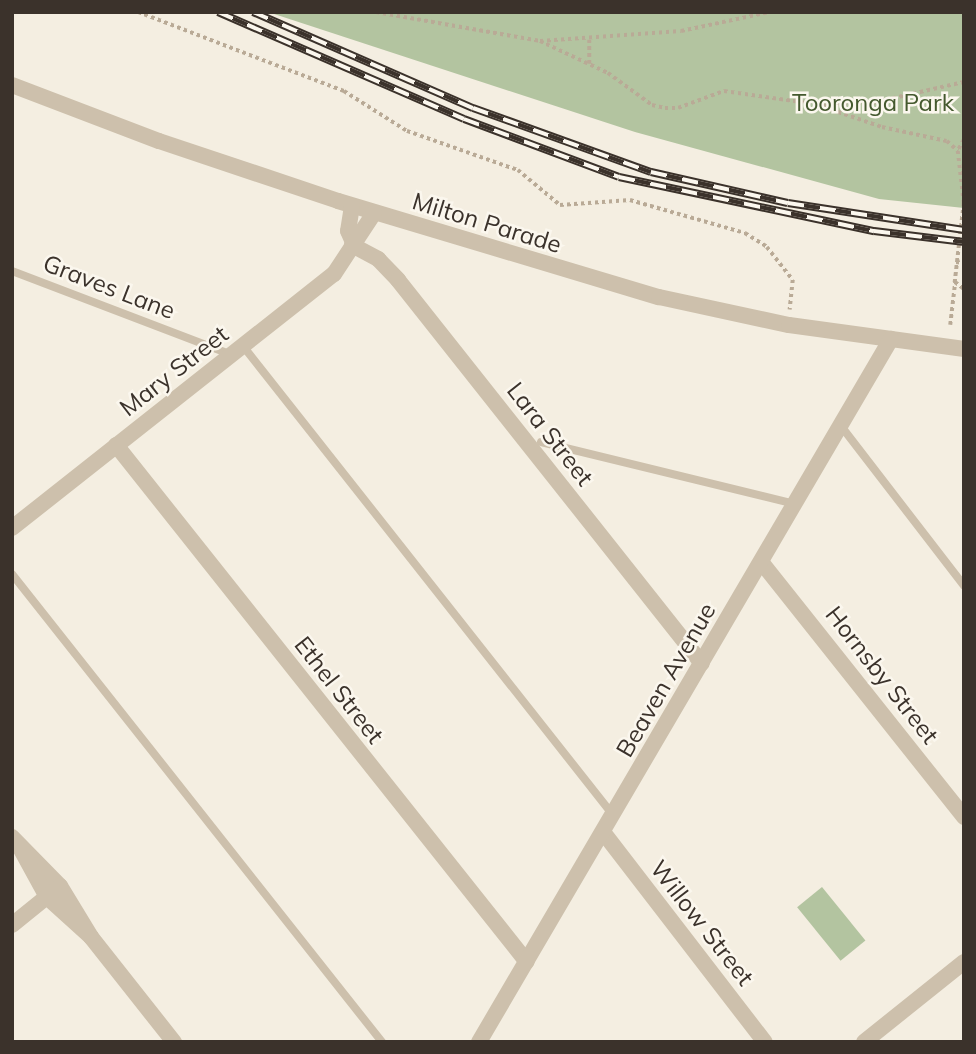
<!DOCTYPE html>
<html>
<head>
<meta charset="utf-8">
<style>
	body { margin:0 }
	#map { position:relative; width:976px; height:1054px; overflow:hidden; background:#f4eee1; font-family:Mulish,sans-serif }
	div>[style] { position:absolute }
	.green>* { inset:0; background:#b3c4a0; transform-origin:0 0 }
	.path>* { height:3.5px; margin-top:-1.75px; transform-origin:0; background:repeating-linear-gradient(90deg,#b9aa96 0 3.5px,transparent 0 7px) }
	.lane>* { height:8px; margin:-4px; padding:0 4px; transform-origin:4px; border-radius:4px; background:#cdc0ac }
	.street>* { height:16px; margin:-8px; padding:0 8px; transform-origin:8px; border-radius:8px; background:#cdc0ac }
	.rail>* { height:8px; margin-top:-4px; transform-origin:0; background:repeating-linear-gradient(90deg,#fbf7ee 0 16px,#3b322b 0 32px); box-sizing:border-box; border-block:2px solid #3b322b }
	span { translate:-50% -50%; white-space:nowrap; text-align:center; line-height:1.15; -webkit-text-stroke:5px #fbf7ee; paint-order:stroke }
	.park-label { font-size:24px; color:#44592e }
	.street-label { font-size:24px; color:#3b322b }
	.frame { position:absolute; inset:0; border:14px solid #3b322b; pointer-events:none }
</style>
</head>
<body>
<div id="map">
	<div class="green">
		<i style="clip-path:polygon(268px 12px,964px 12px,964px 208px,879px 199px,635px 132px)"></i>
		<i style="left:822px;top:887px;width:69px;height:32px;rotate:51deg"></i>
	</div>
	<div class="path">
		<i style="left:138px;top:12px;width:221px;rotate:21deg"></i>
		<i style="left:344px;top:91px;width:75px;rotate:32.4deg"></i>
		<i style="left:407px;top:131px;width:118px;rotate:19.4deg"></i>
		<i style="left:518px;top:170px;width:55px;rotate:39.8deg"></i>
		<i style="left:560px;top:205px;width:70px;rotate:-4.1deg"></i>
		<i style="left:630px;top:200px;width:120px;rotate:16deg"></i>
		<i style="left:745px;top:233px;width:26px;rotate:32deg"></i>
		<i style="left:767px;top:247px;width:42px;rotate:51.8deg"></i>
		<i style="left:793px;top:280px;width:30px;rotate:96deg"></i>
		<i style="left:376px;top:12px;width:167px;rotate:10deg"></i>
		<i style="left:540px;top:41px;width:141px;rotate:-4.1deg"></i>
		<i style="left:681px;top:31px;width:91px;rotate:-12.1deg"></i>
		<i style="left:540px;top:41px;width:75px;rotate:25.2deg"></i>
		<i style="left:608px;top:73px;width:54px;rotate:36deg"></i>
		<i style="left:652px;top:105px;width:13px;rotate:13deg"></i>
		<i style="left:665px;top:108px;width:13px"></i>
		<i style="left:678px;top:108px;width:49px;rotate:-20.3deg"></i>
		<i style="left:724px;top:91px;width:92px;rotate:8.1deg"></i>
		<i style="left:815px;top:104px;width:57px;rotate:-1deg"></i>
		<i style="left:872px;top:103px;width:94px;rotate:-12.9deg"></i>
		<i style="left:589px;top:64px;width:24px;rotate:-90deg"></i>
		<i style="left:818px;top:105px;width:68px;rotate:19deg"></i>
		<i style="left:882px;top:127px;width:66px;rotate:12.2deg"></i>
		<i style="left:947px;top:141px;width:15px;rotate:42deg"></i>
		<i style="left:964px;top:140px;width:13px;rotate:119deg"></i>
		<i style="left:958px;top:151px;width:52px;rotate:83.4deg"></i>
		<i style="left:964px;top:203px;width:80px;rotate:96.5deg"></i>
		<i style="left:955px;top:282px;width:11px;rotate:38deg"></i>
		<i style="left:956px;top:262px;width:8px;rotate:7deg"></i>
		<i style="left:950px;top:325px;width:43px;rotate:-83.4deg"></i>
	</div>
	<div class="lane">
		<i style="left:12px;top:271px;width:235px;rotate:20.9deg"></i>
		<i style="left:243px;top:346px;width:597px;rotate:51.73deg"></i>
		<i style="left:841px;top:426px;width:202px;rotate:52.4deg"></i>
		<i style="left:541px;top:442px;width:261px;rotate:13.7deg"></i>
		<i style="left:12px;top:574px;width:597px;rotate:51.67deg"></i>
	</div>
	<div class="street">
		<i style="left:12px;top:85px;width:157px;rotate:20.9deg"></i>
		<i style="left:159px;top:141px;width:189px;rotate:18.5deg"></i>
		<i style="left:338px;top:201px;width:335px;rotate:16.7deg"></i>
		<i style="left:659px;top:297px;width:133px;rotate:12.2deg"></i>
		<i style="left:789px;top:325px;width:177px;rotate:7.8deg"></i>
		<i style="left:352px;top:206px;width:25px;rotate:99deg"></i>
		<i style="left:348px;top:231px;width:12px;rotate:66deg"></i>
		<i style="left:352px;top:245px;width:30px;rotate:28deg"></i>
		<i style="left:378px;top:259px;width:29px;rotate:46deg"></i>
		<i style="left:398px;top:280px;width:489px;rotate:51.6deg"></i>
		<i style="left:116px;top:445px;width:660px;rotate:51.52deg"></i>
		<i style="left:12px;top:528px;width:410px;rotate:-38.3deg"></i>
		<i style="left:334px;top:274px;width:73px;rotate:-56.7deg"></i>
		<i style="left:762px;top:563px;width:325px;rotate:51.5deg"></i>
		<i style="left:603px;top:832px;width:265px;rotate:52.4deg"></i>
		<i style="left:12px;top:837px;width:69px;rotate:45.6deg"></i>
		<i style="left:60px;top:886px;width:60px;rotate:58.7deg"></i>
		<i style="left:91px;top:937px;width:134px;rotate:51.7deg"></i>
		<i style="left:19px;top:846px;width:58px;rotate:61.2deg"></i>
		<i style="left:47px;top:897px;width:59px;rotate:42.3deg"></i>
		<i style="left:12px;top:925px;width:54px;rotate:-39deg"></i>
		<i style="left:479px;top:1042px;width:815px;rotate:-59.63deg"></i>
		<i style="left:864px;top:1042px;width:128px;rotate:-38.7deg"></i>
	</div>
	<div class="rail">
		<i style="left:218px;top:12px;width:268px;rotate:23.5deg"></i>
		<i style="left:464px;top:119px;width:165px;rotate:20.5deg"></i>
		<i style="left:619px;top:177px;width:261px;rotate:12deg"></i>
		<i style="left:874px;top:231px;width:91px;rotate:7deg"></i>
		<i style="left:253px;top:12px;width:240px;rotate:23.6deg"></i>
		<i style="left:473px;top:108px;width:189px;rotate:19.8deg"></i>
		<i style="left:651px;top:172px;width:140px;rotate:12.8deg"></i>
		<i style="left:788px;top:203px;width:178px;rotate:8.7deg"></i>
	</div>
	<div class="park-label">
		<span style="left:873px;top:103px">Tooronga Park</span>
	</div>
	<div class="street-label">
		<span style="left:487px;top:223px;rotate:17deg">Milton Parade</span>
		<span style="left:109px;top:287px;rotate:21deg">Graves Lane</span>
		<span style="left:174px;top:371px;rotate:-38deg">Mary Street</span>
		<span style="left:550px;top:434px;rotate:52deg">Lara Street</span>
		<span style="left:882px;top:675px;rotate:52deg">Hornsby Street</span>
		<span style="left:666px;top:680px;rotate:-60deg">Beaven Avenue</span>
		<span style="left:339px;top:690px;rotate:52deg">Ethel Street</span>
		<span style="left:702px;top:923px;rotate:52deg">Willow Street</span>
	</div>
	<div class="frame"></div>
</div>
</body>
</html>
